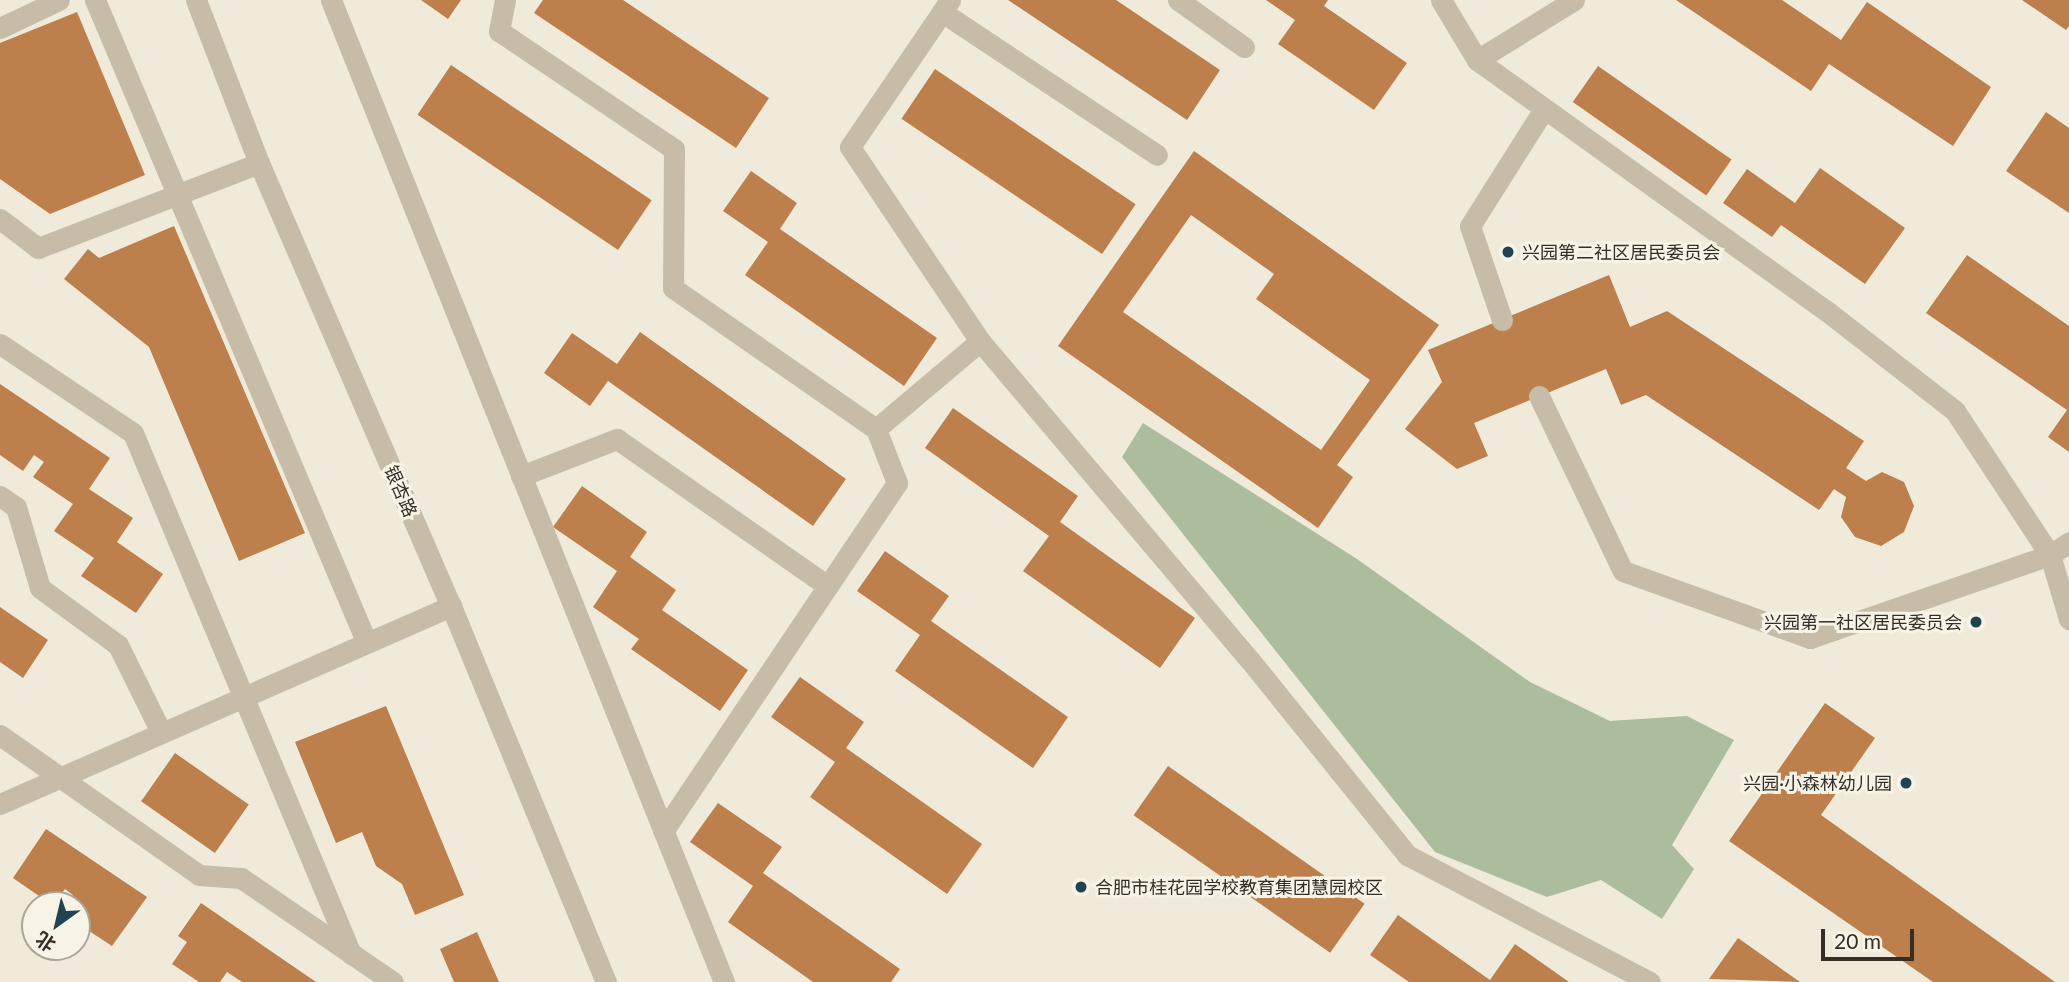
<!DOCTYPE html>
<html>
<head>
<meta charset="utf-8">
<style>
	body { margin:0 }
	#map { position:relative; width:2069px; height:982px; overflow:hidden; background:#f0eadb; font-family:Lato,"Noto Sans SC",sans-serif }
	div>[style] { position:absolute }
	.green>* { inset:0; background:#abbd9c }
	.building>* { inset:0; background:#bd7f4b; transform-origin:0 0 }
	.minor>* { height:21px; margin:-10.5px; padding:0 10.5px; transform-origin:10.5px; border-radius:10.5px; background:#c7bca8 }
	.dots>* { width:19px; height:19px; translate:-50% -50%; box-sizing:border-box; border:4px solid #f8f3e7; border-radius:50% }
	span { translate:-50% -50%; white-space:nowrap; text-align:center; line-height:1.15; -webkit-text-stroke:6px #f8f3e7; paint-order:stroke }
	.poi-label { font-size:18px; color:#342e27 }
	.left { translate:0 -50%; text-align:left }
	.right { translate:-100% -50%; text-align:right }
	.street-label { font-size:18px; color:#342e27 }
	.north { position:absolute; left:21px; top:891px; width:70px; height:70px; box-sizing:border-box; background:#f8f3e7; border:2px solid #aaa49a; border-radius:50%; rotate:214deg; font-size:19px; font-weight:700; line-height:28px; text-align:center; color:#342e27 }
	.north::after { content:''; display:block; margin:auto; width:24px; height:32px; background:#204452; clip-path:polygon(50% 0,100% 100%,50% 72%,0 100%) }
	.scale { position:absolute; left:1821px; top:929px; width:93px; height:32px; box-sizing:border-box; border:4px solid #342e27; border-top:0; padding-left:9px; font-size:21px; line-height:24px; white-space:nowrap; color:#342e27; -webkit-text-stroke:5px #f8f3e7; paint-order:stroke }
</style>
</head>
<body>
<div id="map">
	<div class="green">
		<i style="clip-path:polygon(1143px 423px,1357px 559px,1530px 682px,1610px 721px,1687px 716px,1734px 740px,1672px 845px,1694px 869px,1662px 919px,1601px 880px,1547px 897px,1435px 852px,1122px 457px)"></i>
	</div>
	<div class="building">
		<i style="clip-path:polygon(421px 0,461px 0,448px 19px)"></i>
		<i style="clip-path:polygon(543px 0,623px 0,769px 98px,736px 148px,534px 13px)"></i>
		<i style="clip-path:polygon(1008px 0,1116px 0,1220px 70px,1187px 120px)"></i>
		<i style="clip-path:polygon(1266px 0,1328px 0,1324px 6px,1407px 63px,1374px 110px,1278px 44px,1295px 20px)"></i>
		<i style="clip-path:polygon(1676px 0,1782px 0,1841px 40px,1867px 2px,1991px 87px,1953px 146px,1829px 64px,1811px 91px)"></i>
		<i style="clip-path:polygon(2022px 0,2069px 0,2069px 26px,2066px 30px)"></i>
		<i style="clip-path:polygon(77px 12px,145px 175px,50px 214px,0 179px,0 43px)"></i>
		<i style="left:451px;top:65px;width:242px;height:60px;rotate:34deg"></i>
		<i style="left:1598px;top:66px;width:163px;height:44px;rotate:35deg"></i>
		<i style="left:935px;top:69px;width:242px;height:60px;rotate:34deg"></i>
		<i style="clip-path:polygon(2046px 112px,2069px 128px,2069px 213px,2006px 171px)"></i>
		<i style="clip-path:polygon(evenodd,1194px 151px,1439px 325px,1337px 465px,1353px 477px,1318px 528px,1058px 346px,1194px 151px,1191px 215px,1274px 274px,1256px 299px,1370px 380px,1321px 450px,1123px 312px,1191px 215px)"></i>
		<i style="clip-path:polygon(1820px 168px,1905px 228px,1865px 284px,1781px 225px,1772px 237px,1723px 203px,1747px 169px,1795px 203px)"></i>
		<i style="clip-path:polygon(751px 171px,797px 203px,780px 229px,937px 338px,904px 386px,745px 275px,768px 242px,723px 211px)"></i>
		<i style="clip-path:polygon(174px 226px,305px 533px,239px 561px,149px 347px,64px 279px,88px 249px,99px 258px)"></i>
		<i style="clip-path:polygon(1967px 255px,2069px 326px,2069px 452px,2048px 437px,2067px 410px,1926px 313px)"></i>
		<i style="clip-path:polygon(1609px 275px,1630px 327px,1667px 311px,1864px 441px,1846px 468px,1866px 481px,1882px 472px,1904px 482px,1914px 506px,1904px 532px,1881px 546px,1855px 537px,1841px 517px,1846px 497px,1834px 489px,1819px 510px,1646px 395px,1621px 405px,1606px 369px,1474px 423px,1488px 456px,1457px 469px,1405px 429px,1442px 382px,1428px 350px)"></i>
		<i style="clip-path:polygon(640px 332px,846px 479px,813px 526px,608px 381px,590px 406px,544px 373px,572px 333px,617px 364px)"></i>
		<i style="clip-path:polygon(0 384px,110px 458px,89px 489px,133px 518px,117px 542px,163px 574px,136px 613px,81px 576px,94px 558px,54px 531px,73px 504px,33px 477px,44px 462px,34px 455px,23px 471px,0 455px)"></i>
		<i style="clip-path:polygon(953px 408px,1078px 496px,1060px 522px,1195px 618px,1160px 668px,1023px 571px,1049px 536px,925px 448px)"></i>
		<i style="clip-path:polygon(582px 486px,647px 532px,630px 557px,676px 590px,662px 610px,748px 670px,720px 711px,631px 649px,639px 639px,593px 607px,617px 571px,553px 527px)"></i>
		<i style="clip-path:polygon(885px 551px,949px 596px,931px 621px,1068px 717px,1033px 768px,895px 671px,920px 635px,857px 591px)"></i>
		<i style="clip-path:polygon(0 607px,48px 640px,23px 678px,0 662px)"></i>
		<i style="clip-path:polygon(800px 677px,864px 722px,846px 748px,982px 844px,947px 894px,810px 797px,835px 762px,771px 717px)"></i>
		<i style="clip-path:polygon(1825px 703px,1875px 738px,1821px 815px,2055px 982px,1933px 982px,1729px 841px)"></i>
		<i style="clip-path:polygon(386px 706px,464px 895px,415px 915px,402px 884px,376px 866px,362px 832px,336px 843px,295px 742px)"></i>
		<i style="left:175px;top:753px;width:90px;height:59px;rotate:35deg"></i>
		<i style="left:1168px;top:766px;width:240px;height:60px;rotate:35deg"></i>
		<i style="clip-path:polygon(718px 803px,782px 847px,763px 873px,900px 969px,891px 982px,813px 982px,728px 922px,753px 886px,690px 842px)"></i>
		<i style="clip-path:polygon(46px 829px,147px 897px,112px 946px,77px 923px,77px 905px,66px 905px,73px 895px,65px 889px,52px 905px,13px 878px)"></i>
		<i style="clip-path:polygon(201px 903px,316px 982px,242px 982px,227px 972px,220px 982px,199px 982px,172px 964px,187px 942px,178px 936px)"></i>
		<i style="clip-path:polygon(1398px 915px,1490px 980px,1515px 944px,1569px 982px,1409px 982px,1370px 955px)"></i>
		<i style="clip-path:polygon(477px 932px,499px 982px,454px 982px,440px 949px)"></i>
		<i style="clip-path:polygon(1738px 938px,1800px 982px,1709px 979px)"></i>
	</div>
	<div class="minor">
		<i style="left:95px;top:0;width:696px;rotate:67.08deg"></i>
		<i style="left:196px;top:0;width:175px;rotate:68.9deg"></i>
		<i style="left:259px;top:163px;width:483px;rotate:66.6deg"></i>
		<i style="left:451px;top:606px;width:407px;rotate:67.6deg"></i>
		<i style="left:331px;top:0;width:1058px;rotate:68.19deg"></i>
		<i style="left:505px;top:0;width:32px;rotate:101deg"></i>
		<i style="left:499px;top:31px;width:211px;rotate:34deg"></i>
		<i style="left:674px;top:149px;width:139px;rotate:90.4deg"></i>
		<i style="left:673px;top:288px;width:247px;rotate:34.8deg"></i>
		<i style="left:876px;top:429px;width:58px;rotate:68.7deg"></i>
		<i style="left:897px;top:483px;width:419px;rotate:123.9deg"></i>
		<i style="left:950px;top:0;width:14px;rotate:124deg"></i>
		<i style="left:942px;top:12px;width:258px;rotate:33.6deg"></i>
		<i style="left:1178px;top:0;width:81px;rotate:35.5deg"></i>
		<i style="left:1441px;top:0;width:70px;rotate:59deg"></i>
		<i style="left:1477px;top:60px;width:432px;rotate:35.7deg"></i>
		<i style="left:1828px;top:312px;width:161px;rotate:37.9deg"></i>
		<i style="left:1955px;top:411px;width:173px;rotate:56.6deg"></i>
		<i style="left:2050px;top:555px;width:67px;rotate:73.5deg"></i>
		<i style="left:942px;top:12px;width:163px;rotate:124.3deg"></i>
		<i style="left:850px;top:147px;width:234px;rotate:56.2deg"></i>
		<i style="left:980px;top:341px;width:417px;rotate:49.8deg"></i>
		<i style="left:1249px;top:659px;width:252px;rotate:51.1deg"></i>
		<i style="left:1407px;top:855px;width:274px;rotate:27.6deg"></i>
		<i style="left:0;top:28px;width:65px;rotate:-25.4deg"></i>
		<i style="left:1477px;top:60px;width:114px;rotate:-31.7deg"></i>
		<i style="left:0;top:219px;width:48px;rotate:37.3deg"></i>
		<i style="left:38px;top:248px;width:237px;rotate:-21deg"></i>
		<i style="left:1502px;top:320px;width:99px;rotate:-108.8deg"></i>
		<i style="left:1470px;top:226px;width:138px;rotate:-57.7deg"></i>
		<i style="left:0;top:344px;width:160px;rotate:33.8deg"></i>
		<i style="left:133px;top:433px;width:565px;rotate:67.29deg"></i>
		<i style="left:1539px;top:396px;width:194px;rotate:64.4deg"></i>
		<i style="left:1623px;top:571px;width:199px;rotate:19.7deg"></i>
		<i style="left:1810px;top:638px;width:254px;rotate:-19.1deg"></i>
		<i style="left:2050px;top:555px;width:23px;rotate:-34deg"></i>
		<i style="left:876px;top:429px;width:136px;rotate:-40.2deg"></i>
		<i style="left:521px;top:476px;width:103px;rotate:-21.1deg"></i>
		<i style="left:617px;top:439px;width:257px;rotate:34.9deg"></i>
		<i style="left:0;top:496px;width:19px;rotate:35deg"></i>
		<i style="left:16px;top:507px;width:84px;rotate:73.5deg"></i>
		<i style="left:40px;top:588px;width:97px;rotate:36.2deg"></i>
		<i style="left:118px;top:645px;width:97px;rotate:63.7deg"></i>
		<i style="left:0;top:735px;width:243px;rotate:35.1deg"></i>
		<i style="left:199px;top:875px;width:42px;rotate:4.1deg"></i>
		<i style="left:241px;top:878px;width:184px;rotate:34.4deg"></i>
		<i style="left:0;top:804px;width:493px;rotate:-23.7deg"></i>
	</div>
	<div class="dots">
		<i style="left:1508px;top:252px;background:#204452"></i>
		<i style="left:1976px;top:622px;background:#204452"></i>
		<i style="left:1906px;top:783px;background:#204452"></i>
		<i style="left:1081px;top:887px;background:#204452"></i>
	</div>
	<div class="poi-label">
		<span class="left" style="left:1522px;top:252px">兴园第二社区居民委员会</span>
		<span class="right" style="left:1962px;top:622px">兴园第一社区居民委员会</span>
		<span class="right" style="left:1892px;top:783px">兴园·小森林幼儿园</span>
		<span class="left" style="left:1095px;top:887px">合肥市桂花园学校教育集团慧园校区</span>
	</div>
	<div class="street-label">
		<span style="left:401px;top:491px;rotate:67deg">银杏路</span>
	</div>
	<div class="north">北</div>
	<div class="scale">20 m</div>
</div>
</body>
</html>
